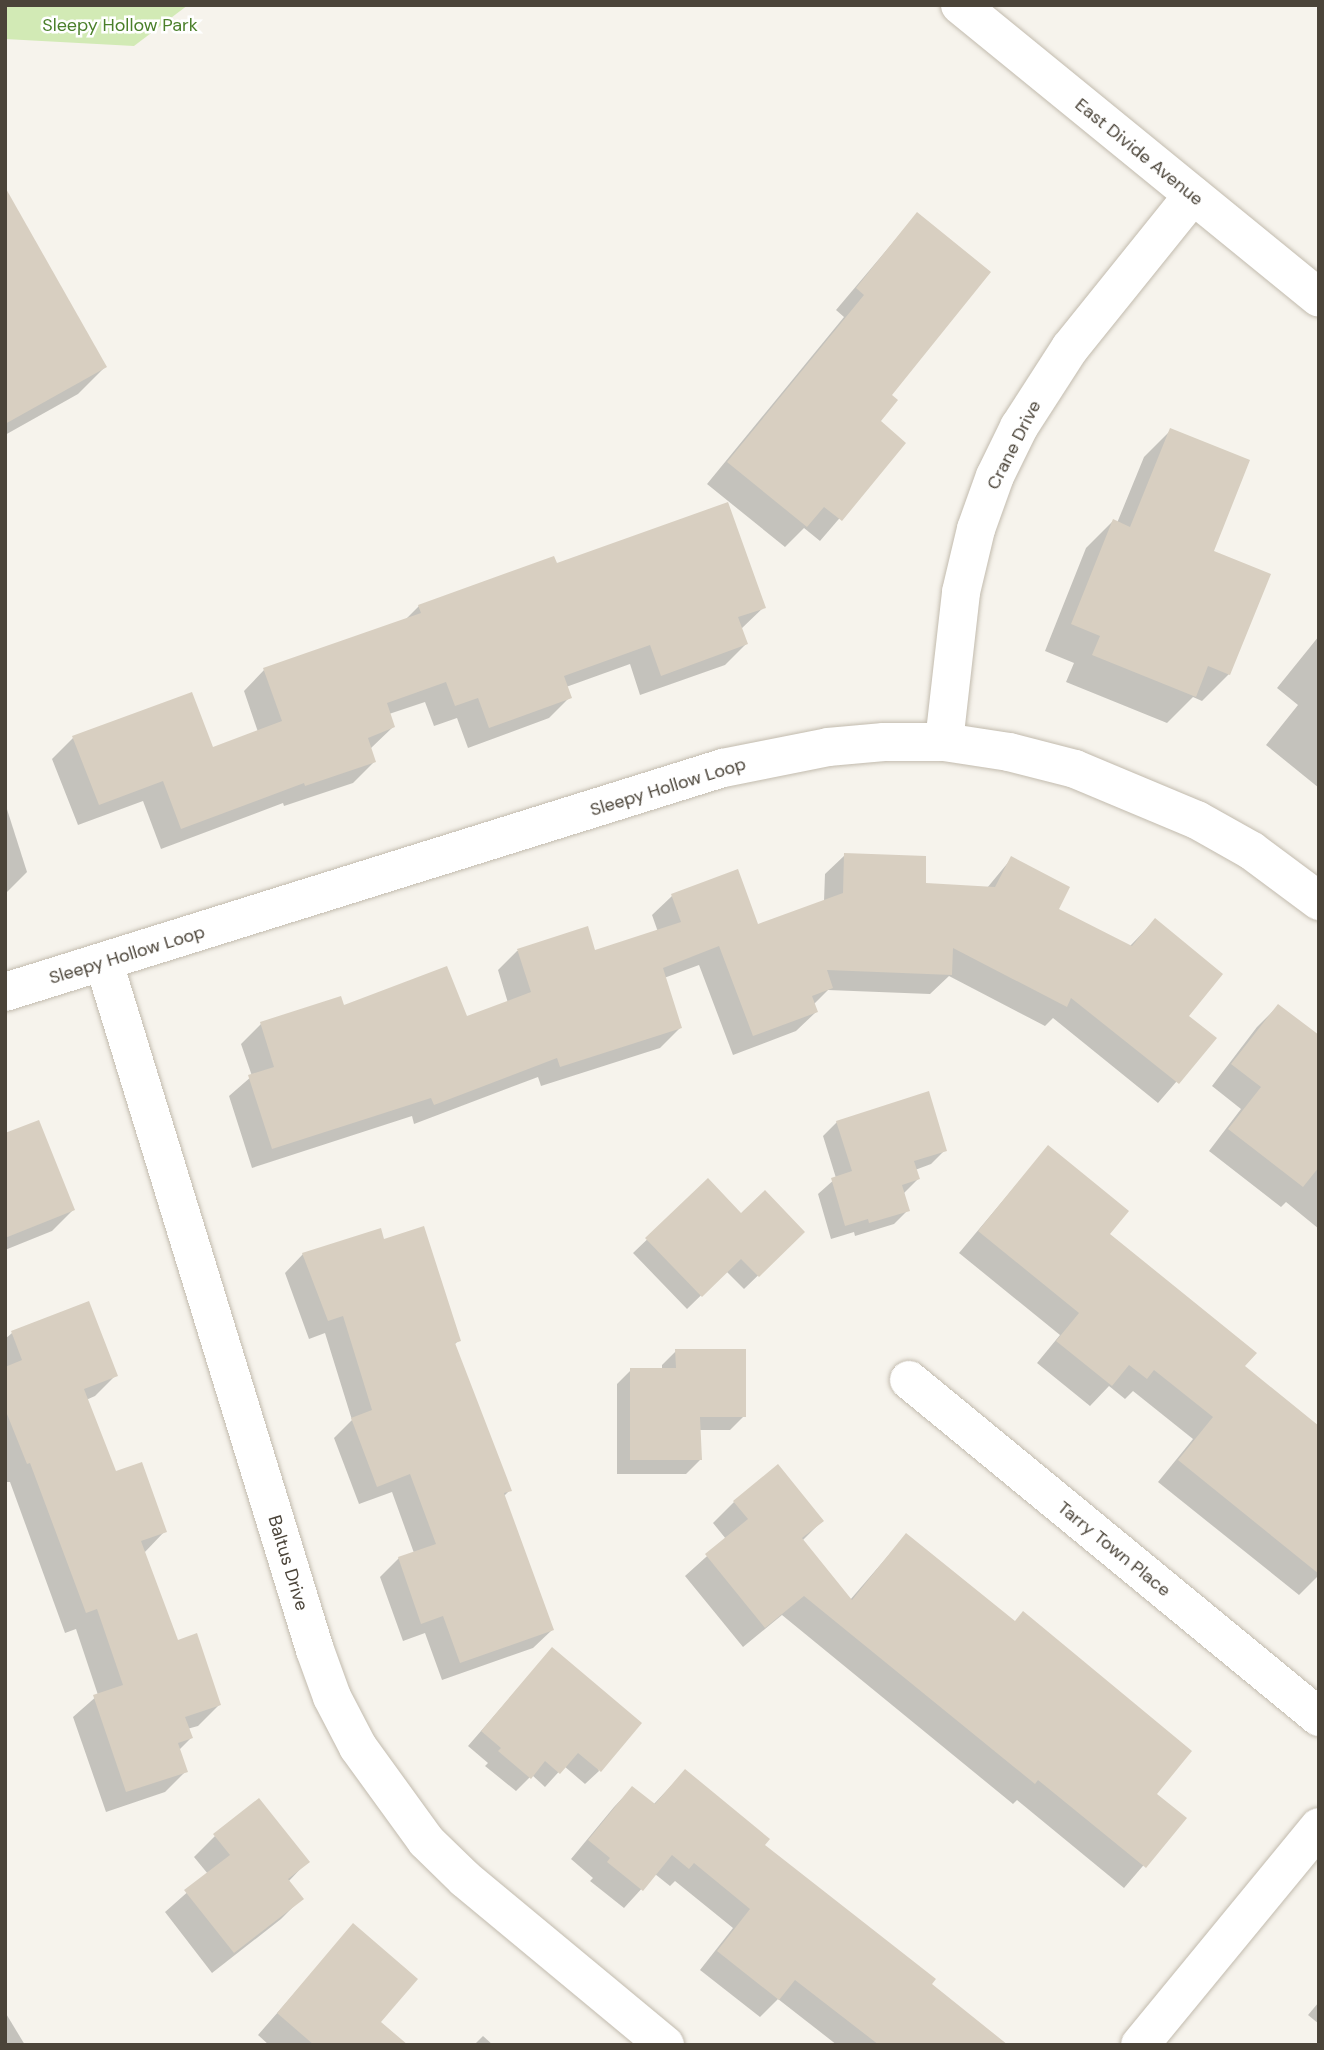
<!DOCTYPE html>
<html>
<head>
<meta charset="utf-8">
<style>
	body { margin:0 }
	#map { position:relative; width:1324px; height:2050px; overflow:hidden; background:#f6f3ec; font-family:"DM Sans",sans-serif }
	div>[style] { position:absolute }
	.green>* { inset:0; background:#d2eab5 }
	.shadow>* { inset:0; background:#0003 }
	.building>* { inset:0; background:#d8cfc1 }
	.roads { filter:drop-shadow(0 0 2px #c2bbae) drop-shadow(0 0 2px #c2bbae) }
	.minor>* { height:38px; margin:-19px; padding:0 19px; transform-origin:19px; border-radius:19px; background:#fff }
	.tertiary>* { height:38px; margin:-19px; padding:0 19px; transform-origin:19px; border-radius:19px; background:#fff }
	span { translate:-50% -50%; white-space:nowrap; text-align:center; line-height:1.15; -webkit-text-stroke:5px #fff; paint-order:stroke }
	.park-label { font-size:18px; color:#4a7f2a }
	.street-label { font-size:18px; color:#4b4439 }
	.frame { position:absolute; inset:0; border:7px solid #4b4439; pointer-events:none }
</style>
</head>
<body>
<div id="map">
	<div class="green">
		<i style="clip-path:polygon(5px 5px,188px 5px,134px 46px,5px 39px)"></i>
	</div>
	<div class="shadow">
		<i style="clip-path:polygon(5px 190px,105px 367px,78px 394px,5px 435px)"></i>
		<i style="clip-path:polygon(917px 214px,889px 395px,878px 422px,904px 443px,820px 541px,804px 528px,785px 547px,707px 484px,844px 317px,836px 310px)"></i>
		<i style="clip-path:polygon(1171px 430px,1211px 552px,1229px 674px,1202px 701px,1193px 697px,1167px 723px,1066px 682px,1074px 663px,1045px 651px,1086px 548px,1113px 521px,1117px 523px,1144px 457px)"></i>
		<i style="clip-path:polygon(556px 566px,764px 607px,741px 629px,746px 644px,725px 665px,640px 695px,630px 664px,566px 687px,570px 697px,549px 718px,468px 748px,457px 718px,434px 726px,425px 702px,389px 714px,393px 727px,370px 749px,374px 762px,353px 783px,284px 806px,283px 803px,161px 849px,143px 801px,78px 825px,52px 759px,73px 738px,212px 750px,258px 732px,244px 691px,264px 670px,404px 621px,419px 606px)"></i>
		<i style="clip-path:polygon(1319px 636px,1319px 788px,1266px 745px,1298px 705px,1277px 688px)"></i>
		<i style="clip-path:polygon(5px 803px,27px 872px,5px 894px)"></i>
		<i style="clip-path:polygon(845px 855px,924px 884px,987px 888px,1011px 859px,1056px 909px,1130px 946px,1155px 920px,1187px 1016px,1214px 1038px,1158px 1103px,1053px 1018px,1045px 1026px,949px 976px,930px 994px,828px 990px,813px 1005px,816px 1012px,796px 1031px,733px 1055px,699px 965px,664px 978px,680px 1028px,660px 1048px,541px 1086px,538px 1077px,414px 1124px,412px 1116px,252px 1168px,229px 1096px,252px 1076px,241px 1044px,261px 1024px,343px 1007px,466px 1019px,508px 1003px,498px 970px,517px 951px,594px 952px,658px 932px,652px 915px,672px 896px,757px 927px,824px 901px,825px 874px)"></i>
		<i style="clip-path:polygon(1278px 1006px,1319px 1085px,1319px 1229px,1286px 1202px,1281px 1207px,1209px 1151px,1241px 1109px,1212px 1086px,1257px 1027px)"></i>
		<i style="clip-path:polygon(837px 1122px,945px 1150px,931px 1164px,915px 1170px,918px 1179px,904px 1193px,908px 1210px,894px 1224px,855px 1236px,854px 1232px,831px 1239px,818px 1194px,836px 1178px,823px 1136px)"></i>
		<i style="clip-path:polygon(5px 1135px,73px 1210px,52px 1231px,5px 1250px)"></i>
		<i style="clip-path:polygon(1048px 1147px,1108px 1234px,1243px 1367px,1319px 1428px,1319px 1575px,1299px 1595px,1158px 1482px,1193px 1439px,1133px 1391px,1125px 1399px,1109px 1386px,1090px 1406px,1037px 1363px,1060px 1335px,959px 1253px)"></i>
		<i style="clip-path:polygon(708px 1181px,741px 1216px,803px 1232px,744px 1289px,726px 1271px,687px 1309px,633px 1253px)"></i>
		<i style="clip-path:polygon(383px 1241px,459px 1340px,454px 1345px,510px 1490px,504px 1496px,552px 1630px,533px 1648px,442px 1680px,425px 1633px,403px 1641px,380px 1577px,399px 1558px,414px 1553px,392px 1492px,359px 1504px,334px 1438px,352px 1420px,325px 1333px,309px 1339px,285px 1273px,303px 1254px)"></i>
		<i style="clip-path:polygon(12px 1333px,116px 1375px,95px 1396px,86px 1400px,115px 1473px,165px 1531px,144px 1553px,177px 1642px,219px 1705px,198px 1726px,187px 1729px,191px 1738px,179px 1750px,186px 1771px,165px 1792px,106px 1812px,73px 1717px,98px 1695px,76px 1629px,65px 1633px,10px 1482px,5px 1482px,5px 1339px)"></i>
		<i style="clip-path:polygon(676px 1351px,744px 1416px,730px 1430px,699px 1430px,700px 1460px,686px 1474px,617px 1474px,617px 1384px,631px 1370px,662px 1370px,662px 1365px)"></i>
		<i style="clip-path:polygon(734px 1502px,822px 1521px,802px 1541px,850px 1600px,906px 1535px,1155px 1794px,1184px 1818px,1124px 1888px,1017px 1800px,1013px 1804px,782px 1615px,743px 1647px,685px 1576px,726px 1539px,713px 1523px)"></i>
		<i style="clip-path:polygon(552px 1649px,599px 1771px,585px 1784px,564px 1766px,545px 1787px,532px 1775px,516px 1791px,485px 1766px,488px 1763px,468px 1746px)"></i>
		<i style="clip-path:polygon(685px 1771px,762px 1846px,930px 1984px,997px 2045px,837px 2045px,778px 1999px,760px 2017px,700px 1970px,733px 1928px,675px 1881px,670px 1886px,655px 1874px,624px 1908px,590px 1881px,593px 1878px,571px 1859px,614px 1807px,632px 1788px,653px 1805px)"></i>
		<i style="clip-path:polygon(215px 1836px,307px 1862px,288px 1882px,301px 1899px,281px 1919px,212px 1973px,165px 1912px,208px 1874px,194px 1857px)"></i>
		<i style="clip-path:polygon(353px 1926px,379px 2023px,403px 2045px,269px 2045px,258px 2035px)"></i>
		<i style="clip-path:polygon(1319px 2002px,1319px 2024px,1308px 2015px)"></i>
		<i style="clip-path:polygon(5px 2012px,25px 2045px,5px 2045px)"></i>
		<i style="clip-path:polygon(483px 2036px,493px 2045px,474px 2045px)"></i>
	</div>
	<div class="building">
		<i style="clip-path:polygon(5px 187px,107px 367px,5px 424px)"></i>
		<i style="clip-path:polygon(917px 212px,991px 272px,892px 395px,898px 400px,881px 421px,906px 443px,842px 521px,824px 507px,807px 527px,727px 462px,864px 295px,856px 288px)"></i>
		<i style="clip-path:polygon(1170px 428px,1250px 460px,1214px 551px,1271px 574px,1230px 675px,1208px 666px,1196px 697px,1092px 655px,1100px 636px,1071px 624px,1113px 519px,1130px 527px)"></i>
		<i style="clip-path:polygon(728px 502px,766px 608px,738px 617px,748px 644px,661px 676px,650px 645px,564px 676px,572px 698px,489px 728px,478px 698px,455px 706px,446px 682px,387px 703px,395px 727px,368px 738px,376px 762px,305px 786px,304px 783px,181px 829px,163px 781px,99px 805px,72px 736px,192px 692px,213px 747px,282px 721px,263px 668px,421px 613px,418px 605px,554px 556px,557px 563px)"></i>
		<i style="clip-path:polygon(844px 853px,926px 856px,926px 883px,995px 887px,1011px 856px,1070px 887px,1059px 909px,1132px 946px,1155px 918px,1223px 974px,1189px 1016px,1217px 1038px,1179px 1084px,1071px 998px,1067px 1007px,953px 948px,952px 975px,827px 970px,833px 988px,812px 996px,818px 1012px,753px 1036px,719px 946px,663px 968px,682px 1028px,560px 1067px,557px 1058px,434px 1105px,431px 1098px,272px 1149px,248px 1075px,274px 1067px,260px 1022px,341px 996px,344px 1005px,447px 966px,467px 1016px,531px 992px,517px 949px,588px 926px,595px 950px,681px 922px,671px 894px,738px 869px,758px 924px,843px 893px)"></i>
		<i style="clip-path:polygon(1278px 1004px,1319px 1035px,1319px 1167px,1303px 1187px,1228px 1129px,1261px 1087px,1231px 1064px)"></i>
		<i style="clip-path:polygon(929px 1091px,947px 1151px,914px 1161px,920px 1179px,902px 1185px,910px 1211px,869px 1223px,868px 1219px,845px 1226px,831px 1178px,852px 1171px,836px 1121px)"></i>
		<i style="clip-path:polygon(39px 1120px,75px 1210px,5px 1238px,5px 1133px)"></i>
		<i style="clip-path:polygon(1048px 1145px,1129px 1211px,1110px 1234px,1257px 1353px,1245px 1366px,1319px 1426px,1319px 1574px,1178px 1460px,1213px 1417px,1154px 1370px,1147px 1379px,1129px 1365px,1112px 1386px,1056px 1341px,1079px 1313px,978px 1231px)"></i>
		<i style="clip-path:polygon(708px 1178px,741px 1213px,765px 1190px,805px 1232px,759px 1277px,741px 1259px,702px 1297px,645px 1238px)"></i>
		<i style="clip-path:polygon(424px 1226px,461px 1341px,455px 1343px,512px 1491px,504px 1493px,554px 1630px,460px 1663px,443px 1616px,421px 1624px,398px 1557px,436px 1544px,410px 1474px,377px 1487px,351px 1418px,372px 1410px,343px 1316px,328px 1321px,302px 1253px,381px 1228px,384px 1239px)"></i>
		<i style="clip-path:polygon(89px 1301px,118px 1376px,84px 1389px,116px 1471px,142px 1462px,167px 1532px,141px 1541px,178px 1640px,197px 1633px,221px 1705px,185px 1717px,193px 1738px,178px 1743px,188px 1772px,126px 1792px,93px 1695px,123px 1685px,97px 1609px,86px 1613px,30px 1463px,27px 1464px,5px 1409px,5px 1367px,22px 1360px,11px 1331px)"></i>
		<i style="clip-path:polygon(675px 1349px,746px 1349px,746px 1417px,700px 1417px,702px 1460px,630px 1460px,630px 1368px,676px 1368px)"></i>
		<i style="clip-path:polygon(778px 1464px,824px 1521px,802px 1538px,852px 1600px,906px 1533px,1015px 1621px,1023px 1611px,1192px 1751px,1157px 1794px,1187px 1818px,1146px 1868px,1038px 1780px,1035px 1784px,804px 1596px,765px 1628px,705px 1554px,748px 1519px,733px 1501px)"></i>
		<i style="clip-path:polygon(552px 1647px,642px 1723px,601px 1772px,578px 1753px,560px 1774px,545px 1761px,531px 1779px,498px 1751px,501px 1748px,481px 1731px)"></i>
		<i style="clip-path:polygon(685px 1769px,770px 1839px,765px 1845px,936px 1979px,932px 1984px,1008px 2045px,879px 2045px,795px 1980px,779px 2000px,717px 1951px,750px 1909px,694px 1863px,689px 1869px,672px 1855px,643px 1891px,607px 1862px,610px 1858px,588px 1840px,632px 1786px,655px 1804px)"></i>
		<i style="clip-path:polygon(259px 1798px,310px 1862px,288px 1879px,304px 1899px,234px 1953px,184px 1890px,230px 1855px,213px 1834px)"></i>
		<i style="clip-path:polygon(353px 1923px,418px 1979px,381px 2022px,408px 2045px,314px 2045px,277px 2013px)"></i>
	</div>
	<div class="roads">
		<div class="minor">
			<i style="left:944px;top:742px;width:151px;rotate:-83.5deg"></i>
			<i style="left:961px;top:592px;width:65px;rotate:-76.6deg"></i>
			<i style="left:976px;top:529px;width:56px;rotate:-70.3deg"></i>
			<i style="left:995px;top:476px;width:55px;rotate:-63.9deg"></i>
			<i style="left:1019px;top:427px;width:94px;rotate:-57.2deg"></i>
			<i style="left:1070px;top:348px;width:196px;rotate:-51.2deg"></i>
			<i style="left:104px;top:963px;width:719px;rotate:72.93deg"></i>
			<i style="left:315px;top:1650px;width:50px;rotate:70.1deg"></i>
			<i style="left:332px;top:1697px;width:56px;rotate:62.5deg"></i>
			<i style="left:358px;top:1747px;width:116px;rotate:54.1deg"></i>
			<i style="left:426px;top:1841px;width:54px;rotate:44.3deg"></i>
			<i style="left:465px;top:1879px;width:260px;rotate:39.7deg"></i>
			<i style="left:5px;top:992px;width:752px;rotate:-17.33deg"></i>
			<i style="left:723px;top:768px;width:107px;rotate:-11.3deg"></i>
			<i style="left:828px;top:747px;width:56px;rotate:-5.1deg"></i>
			<i style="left:884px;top:742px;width:60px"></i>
			<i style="left:944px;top:742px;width:66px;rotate:8.7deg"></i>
			<i style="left:1009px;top:752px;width:68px;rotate:14.4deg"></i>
			<i style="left:1075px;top:769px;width:132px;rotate:22.7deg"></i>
			<i style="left:1197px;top:820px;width:63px;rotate:29.4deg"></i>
			<i style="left:1252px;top:851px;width:84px;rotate:36.7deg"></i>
			<i style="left:909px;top:1380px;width:531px;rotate:39.42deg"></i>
			<i style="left:1140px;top:2045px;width:282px;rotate:-50.6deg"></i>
		</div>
		<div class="tertiary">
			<i style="left:960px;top:5px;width:463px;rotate:39.2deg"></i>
		</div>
	</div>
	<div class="park-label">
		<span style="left:120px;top:25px">Sleepy Hollow Park</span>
	</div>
	<div class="street-label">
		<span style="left:1139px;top:152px;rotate:39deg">East Divide Avenue</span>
		<span style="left:1014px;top:445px;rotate:-63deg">Crane Drive</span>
		<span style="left:668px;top:787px;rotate:-17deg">Sleepy Hollow Loop</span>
		<span style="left:127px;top:955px;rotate:-17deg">Sleepy Hollow Loop</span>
		<span style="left:1114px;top:1549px;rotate:39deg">Tarry Town Place</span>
		<span style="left:288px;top:1563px;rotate:73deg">Baltus Drive</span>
	</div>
	<div class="frame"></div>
</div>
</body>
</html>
